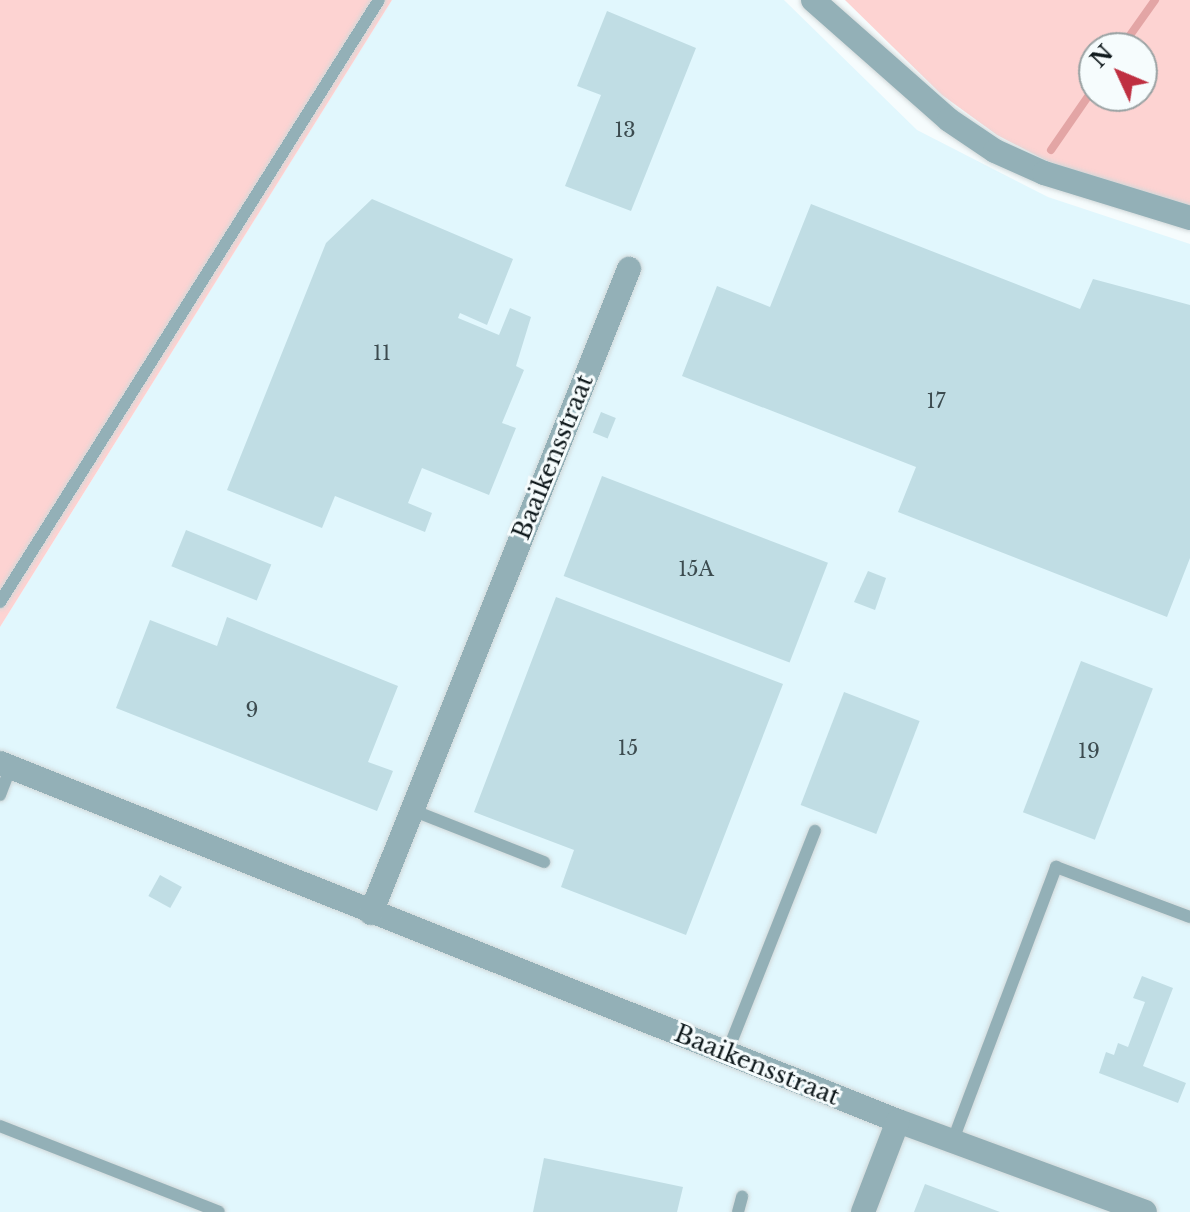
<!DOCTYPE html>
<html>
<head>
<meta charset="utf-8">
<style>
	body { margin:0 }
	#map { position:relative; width:1190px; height:1212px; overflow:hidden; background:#f6fcfd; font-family:"Libre Baskerville",serif }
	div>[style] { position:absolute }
	.built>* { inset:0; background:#e1f7fd }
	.green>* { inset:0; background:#fdd3d2 }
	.stream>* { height:8px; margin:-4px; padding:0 4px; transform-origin:4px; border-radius:4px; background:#e3a5a5 }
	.building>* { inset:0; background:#c0dde4; transform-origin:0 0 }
	.roads { filter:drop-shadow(0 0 2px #d1d8d9) drop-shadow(0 0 2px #d1d8d9) }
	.lane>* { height:12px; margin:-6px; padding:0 6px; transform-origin:6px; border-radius:6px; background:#93b0b7 }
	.street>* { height:24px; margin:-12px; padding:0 12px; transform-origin:12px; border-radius:12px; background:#93b0b7 }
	span { translate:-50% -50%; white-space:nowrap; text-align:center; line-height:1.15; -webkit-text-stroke:6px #f6fcfd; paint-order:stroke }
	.number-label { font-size:20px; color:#3c4b4f }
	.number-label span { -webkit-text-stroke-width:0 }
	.street-label { font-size:24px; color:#101a1d }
	.north { position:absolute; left:1078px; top:32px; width:80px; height:80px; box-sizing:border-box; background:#f6fcfd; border:2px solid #9aa2a3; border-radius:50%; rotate:314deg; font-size:22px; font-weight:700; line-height:32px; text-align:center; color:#101a1d }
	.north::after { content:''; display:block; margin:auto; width:28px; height:36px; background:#bf2f41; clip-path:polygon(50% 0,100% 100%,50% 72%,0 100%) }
</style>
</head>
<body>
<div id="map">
	<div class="built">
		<i style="clip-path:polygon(392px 0,784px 0,917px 130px,1048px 197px,1190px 244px,1190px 1212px,0 1212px,0 627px)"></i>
	</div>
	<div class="green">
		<i style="clip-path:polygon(0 0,392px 0,0 627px)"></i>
		<i style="clip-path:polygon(evenodd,845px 0,1190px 0,1190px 206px,1053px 164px,997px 135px,942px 95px,845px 0,1094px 48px,1142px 48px,1142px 96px,1094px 96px,1094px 48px)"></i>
	</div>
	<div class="stream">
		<i style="left:1121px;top:48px;width:59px;rotate:-54.7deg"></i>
		<i style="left:1051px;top:150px;width:75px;rotate:-55.3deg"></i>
	</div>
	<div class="building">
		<i style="clip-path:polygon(607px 11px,696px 48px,631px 211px,565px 186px,601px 95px,577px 86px)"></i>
		<i style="clip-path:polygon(372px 199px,513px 259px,487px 325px,460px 313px,458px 318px,499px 335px,510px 308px,531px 317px,516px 366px,524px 370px,502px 423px,516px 428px,489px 495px,422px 468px,408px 503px,432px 513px,425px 532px,335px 496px,322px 528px,227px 490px,326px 243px)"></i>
		<i style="clip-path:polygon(811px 204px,1080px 309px,1093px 279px,1190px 305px,1190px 558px,1167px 617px,898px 512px,916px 467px,682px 376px,717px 286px,770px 307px)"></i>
		<i style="left:601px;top:412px;width:16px;height:22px;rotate:22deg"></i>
		<i style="left:602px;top:476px;width:242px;height:107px;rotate:21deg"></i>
		<i style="left:186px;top:530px;width:92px;height:39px;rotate:22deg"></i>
		<i style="clip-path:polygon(868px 571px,886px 578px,875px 610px,854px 602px)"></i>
		<i style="clip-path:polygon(556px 597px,783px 684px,686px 935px,561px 887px,574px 850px,474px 812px)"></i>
		<i style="clip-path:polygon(227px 617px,398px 686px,368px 762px,393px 771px,377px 811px,116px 708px,150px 620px,217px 646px)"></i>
		<i style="left:1081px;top:661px;width:77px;height:162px;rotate:21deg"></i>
		<i style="left:844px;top:692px;width:81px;height:121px;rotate:21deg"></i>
		<i style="left:160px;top:875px;width:25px;height:24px;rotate:29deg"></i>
		<i style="clip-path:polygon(1142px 976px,1173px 988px,1143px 1066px,1186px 1083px,1178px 1103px,1099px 1073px,1106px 1052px,1114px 1055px,1118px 1043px,1128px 1047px,1145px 1002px,1133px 998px)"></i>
		<i style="clip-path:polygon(544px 1158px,683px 1187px,677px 1212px,533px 1212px)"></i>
		<i style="clip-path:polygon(925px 1184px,1000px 1212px,914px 1212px)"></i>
	</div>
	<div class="roads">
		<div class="lane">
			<i style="left:0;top:602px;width:711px;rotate:-57.81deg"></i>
			<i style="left:0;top:795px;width:30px;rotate:-69deg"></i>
			<i style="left:412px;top:810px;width:142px;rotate:21.5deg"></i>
			<i style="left:727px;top:1053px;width:239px;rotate:-68.4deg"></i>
			<i style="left:0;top:1126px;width:235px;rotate:21.4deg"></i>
			<i style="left:953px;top:1140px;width:292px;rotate:-69.3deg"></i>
			<i style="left:1056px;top:867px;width:143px;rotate:20.5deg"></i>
			<i style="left:738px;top:1212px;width:16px;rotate:-75deg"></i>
		</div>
		<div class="street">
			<i style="left:813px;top:0;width:181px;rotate:41.4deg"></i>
			<i style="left:949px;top:120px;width:55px;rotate:34deg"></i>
			<i style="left:995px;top:151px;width:54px;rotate:24.2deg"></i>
			<i style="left:1044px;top:173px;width:153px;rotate:17.1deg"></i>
			<i style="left:0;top:763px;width:967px;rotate:21.74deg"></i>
			<i style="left:898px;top:1121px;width:263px;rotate:20.2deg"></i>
			<i style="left:371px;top:913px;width:694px;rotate:-68.17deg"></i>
			<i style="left:863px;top:1212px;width:97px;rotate:-69deg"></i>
		</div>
	</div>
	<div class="number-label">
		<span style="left:625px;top:130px">13</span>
		<span style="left:382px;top:353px">11</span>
		<span style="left:936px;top:401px">17</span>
		<span style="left:696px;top:569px">15A</span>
		<span style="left:252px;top:710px">9</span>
		<span style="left:628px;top:748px">15</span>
		<span style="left:1089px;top:751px">19</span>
	</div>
	<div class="street-label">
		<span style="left:553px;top:457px;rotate:-68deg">Baaikensstraat</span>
		<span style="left:757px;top:1065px;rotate:22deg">Baaikensstraat</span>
	</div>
	<div class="north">N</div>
</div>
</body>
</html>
